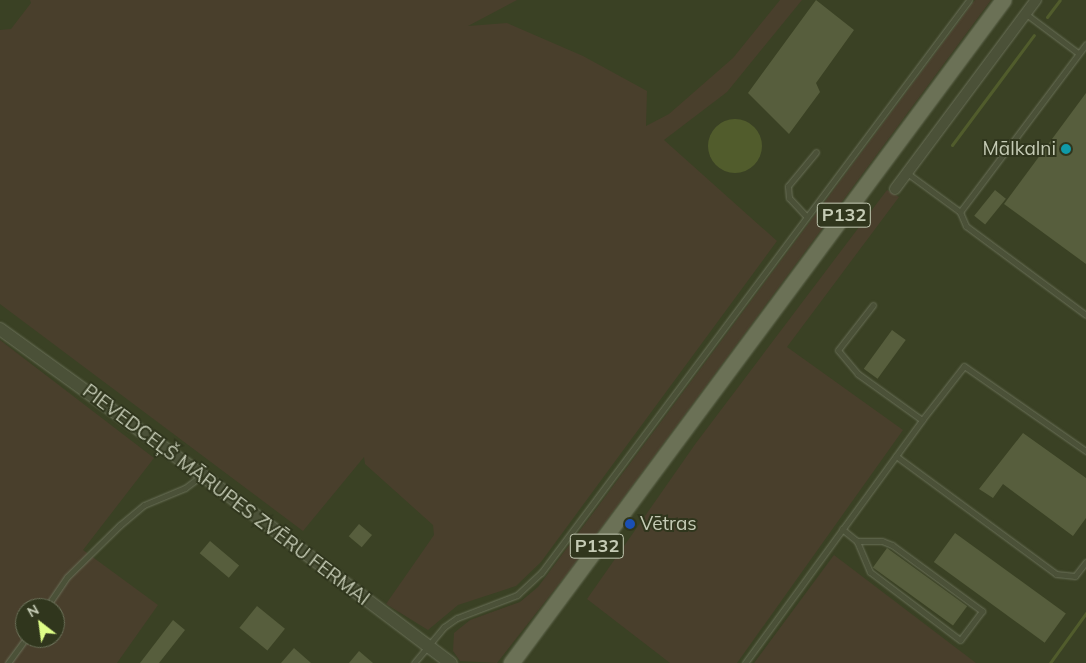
<!DOCTYPE html>
<html>
<head>
<meta charset="utf-8">
<style>
	body { margin:0 }
	#map { position:relative; width:1086px; height:663px; overflow:hidden; background:#3a4124; font-family:Mulish,sans-serif }
	div>[style] { position:absolute }
	.green>* { inset:0; background:#493f2c }
	.water>* { inset:0; background:#515c2c }
	.round { border-radius:50% }
	.stream>* { height:3px; margin:-1.5px; padding:0 1.5px; transform-origin:1.5px; border-radius:1.5px; background:#515c2c }
	.building>* { inset:0; background:#575e3d; transform-origin:0 0 }
	.roads { filter:drop-shadow(0 0 1px #6b7159) drop-shadow(0 0 1px #6b7159) }
	.service>* { height:5px; margin:-2.5px; padding:0 2.5px; transform-origin:2.5px; border-radius:2.5px; background:#4b5138 }
	.minor>* { height:10px; margin:-5px; padding:0 5px; transform-origin:5px; border-radius:5px; background:#4b5138 }
	.tertiary>* { height:12px; margin:-6px; padding:0 6px; transform-origin:6px; border-radius:6px; background:#4b5138 }
	.primary>* { height:15px; margin:-7.5px; padding:0 7.5px; transform-origin:7.5px; border-radius:7.5px; background:#6b7156 }
	.dots>* { width:14px; height:14px; translate:-50% -50%; box-sizing:border-box; border:2px solid #30361d; border-radius:50% }
	span { translate:-50% -50%; white-space:nowrap; text-align:center; line-height:1.15; -webkit-text-stroke:4px #30361d; paint-order:stroke }
	.shield-label span { padding:1px 4px; background:#30361d; border:1px solid; border-radius:4px; -webkit-text-stroke-width:0 }
	.shield-label { font-size:18px; color:#c5cbb5; font-weight:700 }
	.poi-label { font-size:19px; color:#c5cbb5 }
	.right { translate:-100% -50%; text-align:right }
	.left { translate:0 -50%; text-align:left }
	.street-label { font-size:19px; color:#c5cbb5 }
	.north { position:absolute; left:15px; top:598px; width:50px; height:50px; box-sizing:border-box; background:#30361d; border:1px solid #6c725a; border-radius:50%; rotate:330deg; font-size:14px; font-weight:700; line-height:20px; text-align:center; color:#c5cbb5 }
	.north::after { content:''; display:block; margin:auto; width:18px; height:22px; background:#defd87; clip-path:polygon(50% 0,100% 100%,50% 72%,0 100%) }
</style>
</head>
<body>
<div id="map">
	<div class="green">
		<i style="clip-path:polygon(30px 0,517px 0,468px 26px,507px 23px,583px 56px,647px 91px,646px 126px,669px 114px,733px 58px,780px 0,802px 0,727px 92px,664px 140px,777px 241px,541px 562px,516px 586px,458px 605px,428px 630px,386px 604px,434px 535px,433px 525px,365px 464px,364px 457px,303px 531px,0 304px,0 30px,11px 29px,31px 3px)"></i>
		<i style="clip-path:polygon(975px 0,991px 0,569px 571px,497px 663px,460px 661px,453px 651px,454px 633px,470px 620px,520px 602px,538px 587px)"></i>
		<i style="clip-path:polygon(887px 190px,899px 197px,787px 347px,903px 430px,737px 663px,670px 663px,587px 599px,696px 443px)"></i>
		<i style="clip-path:polygon(evenodd,0 340px,154px 458px,83px 550px,158px 605px,117px 663px,0 663px,0 340px,25px 608px,55px 608px,55px 638px,25px 638px,25px 608px)"></i>
		<i style="clip-path:polygon(834px 555px,976px 663px,754px 663px)"></i>
	</div>
	<div class="water">
		<i class="round" style="left:708px;top:119px;width:54px;height:54px"></i>
	</div>
	<div class="stream">
		<i style="left:1047px;top:17px;width:21px;rotate:-53deg"></i>
		<i style="left:952px;top:145px;width:137px;rotate:-53.3deg"></i>
		<i style="left:1050px;top:663px;width:62px;rotate:-54.2deg"></i>
	</div>
	<div class="building">
		<i style="clip-path:polygon(816px 0,854px 30px,816px 83px,820px 92px,789px 134px,748px 93px)"></i>
		<i style="clip-path:polygon(1086px 93px,1086px 264px,1004px 204px)"></i>
		<i style="left:995px;top:190px;width:14px;height:33px;rotate:39deg"></i>
		<i style="left:892px;top:330px;width:17px;height:48px;rotate:36deg"></i>
		<i style="clip-path:polygon(1023px 433px,1086px 478px,1086px 518px,1073px 536px,1003px 484px,993px 498px,979px 489px)"></i>
		<i style="left:359px;top:524px;width:17px;height:16px;rotate:40deg"></i>
		<i style="left:955px;top:533px;width:137px;height:36px;rotate:36deg"></i>
		<i style="left:210px;top:541px;width:38px;height:16px;rotate:40deg"></i>
		<i style="left:887px;top:548px;width:99px;height:24px;rotate:36deg"></i>
		<i style="left:257px;top:606px;width:36px;height:28px;rotate:39deg"></i>
		<i style="clip-path:polygon(173px 620px,185px 630px,159px 663px,140px 663px)"></i>
		<i style="clip-path:polygon(294px 648px,311px 663px,281px 663px)"></i>
		<i style="clip-path:polygon(359px 651px,373px 663px,349px 663px)"></i>
	</div>
	<div class="roads">
		<div class="service">
			<i style="left:1026px;top:14px;width:65px;rotate:36.9deg"></i>
			<i style="left:907px;top:173px;width:66px;rotate:36.3deg"></i>
			<i style="left:960px;top:212px;width:210px;rotate:-53.1deg"></i>
			<i style="left:960px;top:212px;width:15px;rotate:67deg"></i>
			<i style="left:966px;top:226px;width:149px;rotate:36.6deg"></i>
			<i style="left:806px;top:216px;width:25px;rotate:-133deg"></i>
			<i style="left:789px;top:198px;width:12px;rotate:-95deg"></i>
			<i style="left:788px;top:186px;width:44px;rotate:-50.5deg"></i>
			<i style="left:922px;top:420px;width:68px;rotate:-52.1deg"></i>
			<i style="left:964px;top:366px;width:149px;rotate:34.9deg"></i>
			<i style="left:896px;top:456px;width:199px;rotate:36.4deg"></i>
			<i style="left:1056px;top:574px;width:19px;rotate:6deg"></i>
			<i style="left:1075px;top:576px;width:18px;rotate:-52deg"></i>
			<i style="left:842px;top:529px;width:19px;rotate:39deg"></i>
			<i style="left:857px;top:541px;width:25px"></i>
			<i style="left:882px;top:541px;width:11px;rotate:22deg"></i>
			<i style="left:892px;top:545px;width:112px;rotate:36.3deg"></i>
			<i style="left:982px;top:611px;width:36px;rotate:127deg"></i>
			<i style="left:960px;top:640px;width:113px;rotate:-142.9deg"></i>
			<i style="left:870px;top:572px;width:34px;rotate:-113deg"></i>
			<i style="left:46px;top:608px;width:37px;rotate:-56deg"></i>
			<i style="left:67px;top:577px;width:74px;rotate:-44.5deg"></i>
			<i style="left:120px;top:525px;width:31px;rotate:-40deg"></i>
			<i style="left:144px;top:505px;width:44px;rotate:-22.5deg"></i>
			<i style="left:185px;top:488px;width:20px;rotate:-37deg"></i>
			<i style="left:8px;top:663px;width:31px;rotate:-54deg"></i>
			<i style="left:414px;top:663px;width:47px;rotate:-50.2deg"></i>
			<i style="left:444px;top:627px;width:16px;rotate:-35deg"></i>
			<i style="left:457px;top:618px;width:64px;rotate:-21deg"></i>
			<i style="left:517px;top:595px;width:33px;rotate:-43deg"></i>
			<i style="left:541px;top:573px;width:715px;rotate:-53.24deg"></i>
			<i style="left:745px;top:663px;width:301px;rotate:-53.9deg"></i>
			<i style="left:922px;top:420px;width:79px;rotate:-144.3deg"></i>
			<i style="left:858px;top:374px;width:31px;rotate:-130deg"></i>
			<i style="left:838px;top:350px;width:57px;rotate:-52.1deg"></i>
		</div>
		<div class="minor">
			<i style="left:895px;top:189px;width:236px;rotate:-53.3deg"></i>
		</div>
		<div class="tertiary">
			<i style="left:0;top:329px;width:249px;rotate:35.9deg"></i>
			<i style="left:202px;top:475px;width:312px;rotate:37.1deg"></i>
		</div>
		<div class="primary">
			<i style="left:511px;top:663px;width:826px;rotate:-53.42deg"></i>
		</div>
	</div>
	<div class="dots">
		<i style="left:1066px;top:149px;background:#0f9aa8"></i>
		<i style="left:630px;top:524px;background:#1a4fb4"></i>
	</div>
	<div class="shield-label">
		<span style="left:844px;top:215px">P132</span>
		<span style="left:597px;top:546px">P132</span>
	</div>
	<div class="poi-label">
		<span class="right" style="left:1056px;top:149px">Mālkalni</span>
		<span class="left" style="left:640px;top:524px">Vētras</span>
	</div>
	<div class="street-label">
		<span style="left:226px;top:495px;rotate:37deg">PIEVEDCEĻŠ MĀRUPES ZVĒRU FERMAI</span>
	</div>
	<div class="north">N</div>
</div>
</body>
</html>
